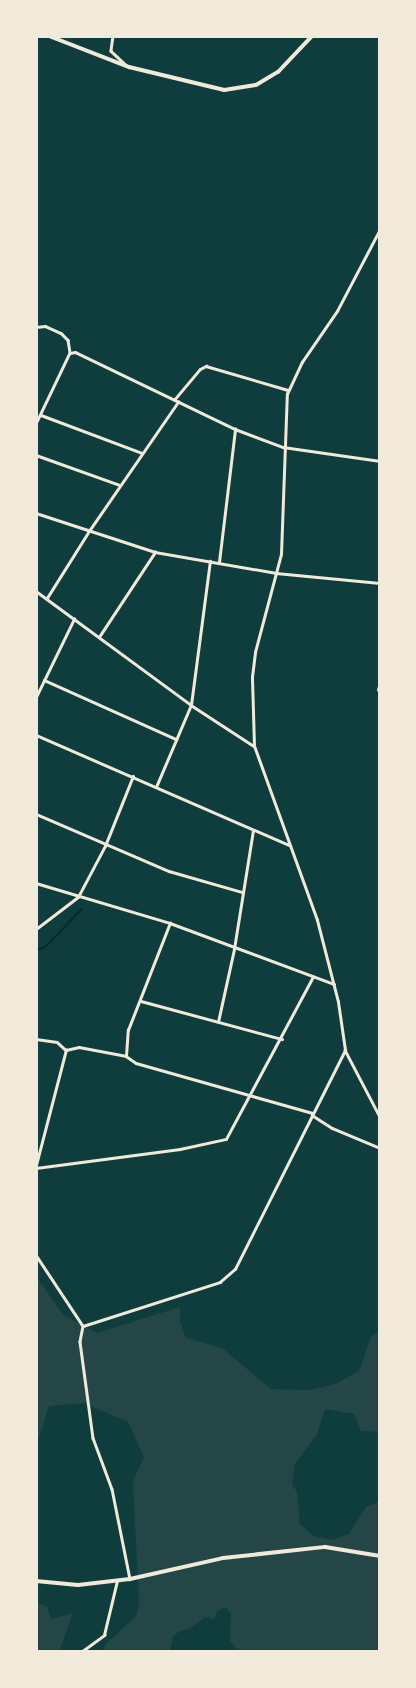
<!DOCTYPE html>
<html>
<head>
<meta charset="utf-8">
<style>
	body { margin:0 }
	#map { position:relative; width:416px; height:1688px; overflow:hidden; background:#0f3d3e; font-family:Commissioner,sans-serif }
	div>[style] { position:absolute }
	.green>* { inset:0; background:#244646 }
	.stream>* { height:2px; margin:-1px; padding:0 1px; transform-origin:1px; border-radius:1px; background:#0a2a2b }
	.minor>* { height:2.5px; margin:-1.25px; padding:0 1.25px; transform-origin:1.25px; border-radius:1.25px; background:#f1e9da }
	.tertiary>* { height:4px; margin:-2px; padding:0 2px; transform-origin:2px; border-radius:2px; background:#f1e9da }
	span { translate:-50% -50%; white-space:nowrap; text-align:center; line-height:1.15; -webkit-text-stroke:4.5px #f1e9da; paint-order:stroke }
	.frame { position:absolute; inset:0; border:38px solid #f1e9da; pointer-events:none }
</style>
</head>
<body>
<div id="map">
	<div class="green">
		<i style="clip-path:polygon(36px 1276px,63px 1315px,97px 1333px,180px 1307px,180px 1322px,186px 1338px,222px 1348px,271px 1389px,309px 1390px,336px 1384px,359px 1371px,371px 1337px,380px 1331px,380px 1432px,361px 1431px,354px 1414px,325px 1409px,317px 1434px,295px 1464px,292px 1484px,297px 1492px,300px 1524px,314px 1536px,332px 1540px,349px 1534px,366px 1507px,380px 1501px,380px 1652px,248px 1652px,236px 1648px,230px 1641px,231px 1613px,226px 1607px,217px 1611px,214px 1619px,205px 1617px,189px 1629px,180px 1631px,173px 1636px,170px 1652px,103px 1652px,105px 1645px,136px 1616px,139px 1604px,133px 1481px,144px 1457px,128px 1422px,84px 1403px,49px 1406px,36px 1447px)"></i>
		<i style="clip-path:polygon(36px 1602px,47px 1607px,51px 1619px,73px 1613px,59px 1652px,36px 1652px)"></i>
	</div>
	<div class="stream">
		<i style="left:36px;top:950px;width:9px;rotate:-18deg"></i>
		<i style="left:45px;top:947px;width:53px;rotate:-45.8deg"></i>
	</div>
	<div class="minor">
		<i style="left:113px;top:36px;width:15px;rotate:98deg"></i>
		<i style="left:111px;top:51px;width:21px;rotate:43deg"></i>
		<i style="left:36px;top:327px;width:9px;rotate:-6deg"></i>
		<i style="left:45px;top:326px;width:17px;rotate:24deg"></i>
		<i style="left:61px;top:333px;width:10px;rotate:45deg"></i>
		<i style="left:68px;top:340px;width:13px;rotate:81deg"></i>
		<i style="left:70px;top:353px;width:79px;rotate:115.6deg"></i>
		<i style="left:70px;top:353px;width:5px;rotate:-11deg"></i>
		<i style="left:75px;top:352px;width:178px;rotate:25.7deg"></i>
		<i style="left:235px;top:429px;width:51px;rotate:20.6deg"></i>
		<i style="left:283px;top:447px;width:98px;rotate:8.2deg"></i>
		<i style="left:174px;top:400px;width:40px;rotate:-50deg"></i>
		<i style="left:200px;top:369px;width:7px;rotate:-27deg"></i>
		<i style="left:206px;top:366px;width:85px;rotate:16.3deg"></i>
		<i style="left:41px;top:415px;width:108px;rotate:20.6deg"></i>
		<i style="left:36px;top:455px;width:89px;rotate:19.7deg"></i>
		<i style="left:36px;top:513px;width:125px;rotate:18.1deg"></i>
		<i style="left:155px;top:552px;width:123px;rotate:9.8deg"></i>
		<i style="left:276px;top:573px;width:104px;rotate:5.5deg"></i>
		<i style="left:219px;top:562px;width:134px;rotate:-83.1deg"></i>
		<i style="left:36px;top:591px;width:192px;rotate:36.3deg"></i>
		<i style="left:191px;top:705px;width:75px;rotate:33.1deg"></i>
		<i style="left:47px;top:598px;width:79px;rotate:-57.9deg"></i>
		<i style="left:89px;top:531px;width:157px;rotate:-55.4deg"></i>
		<i style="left:99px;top:637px;width:102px;rotate:-56.6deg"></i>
		<i style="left:44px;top:680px;width:145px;rotate:24.1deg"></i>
		<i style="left:378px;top:690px;width:8px;rotate:-76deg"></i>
		<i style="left:36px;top:697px;width:87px;rotate:-64deg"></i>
		<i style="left:36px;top:735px;width:276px;rotate:23.5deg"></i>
		<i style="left:156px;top:787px;width:89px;rotate:-66.9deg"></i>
		<i style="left:191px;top:705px;width:145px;rotate:-82.5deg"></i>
		<i style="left:36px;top:814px;width:145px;rotate:23.2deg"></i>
		<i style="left:169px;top:871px;width:76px;rotate:16deg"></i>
		<i style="left:36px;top:883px;width:140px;rotate:16.6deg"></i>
		<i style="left:170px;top:923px;width:175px;rotate:20.4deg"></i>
		<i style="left:36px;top:929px;width:53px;rotate:-37.3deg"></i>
		<i style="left:78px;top:897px;width:58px;rotate:-62.1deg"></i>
		<i style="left:105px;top:846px;width:75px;rotate:-68.2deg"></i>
		<i style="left:141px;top:1001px;width:146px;rotate:15.1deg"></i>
		<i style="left:218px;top:1022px;width:75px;rotate:-77.6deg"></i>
		<i style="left:234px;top:949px;width:120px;rotate:-80.9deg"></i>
		<i style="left:36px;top:1039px;width:21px;rotate:8deg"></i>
		<i style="left:57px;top:1042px;width:12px;rotate:42deg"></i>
		<i style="left:345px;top:1050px;width:76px;rotate:62.4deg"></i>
		<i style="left:126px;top:1056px;width:26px;rotate:-86deg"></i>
		<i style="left:128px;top:1030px;width:115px;rotate:-68.6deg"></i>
		<i style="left:312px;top:1115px;width:24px;rotate:33deg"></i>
		<i style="left:332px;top:1128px;width:52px;rotate:22.6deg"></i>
		<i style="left:36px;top:1165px;width:119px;rotate:-75.4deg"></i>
		<i style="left:66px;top:1050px;width:13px;rotate:-13deg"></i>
		<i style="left:79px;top:1047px;width:48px;rotate:10.8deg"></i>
		<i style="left:126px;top:1056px;width:12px;rotate:35deg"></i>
		<i style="left:136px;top:1063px;width:184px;rotate:15.8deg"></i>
		<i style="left:36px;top:1168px;width:145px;rotate:-7.5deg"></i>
		<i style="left:180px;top:1149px;width:47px;rotate:-12.3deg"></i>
		<i style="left:226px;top:1139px;width:184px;rotate:-61.8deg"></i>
		<i style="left:36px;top:1255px;width:85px;rotate:56.5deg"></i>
		<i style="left:83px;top:1326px;width:16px;rotate:101deg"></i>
		<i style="left:80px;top:1342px;width:97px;rotate:82.3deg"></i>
		<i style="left:93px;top:1438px;width:54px;rotate:69.6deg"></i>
		<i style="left:112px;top:1489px;width:92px;rotate:78.7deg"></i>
		<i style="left:83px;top:1326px;width:144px;rotate:-17.8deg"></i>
		<i style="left:220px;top:1282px;width:20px;rotate:-41deg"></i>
		<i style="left:235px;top:1269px;width:245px;rotate:-63.3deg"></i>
		<i style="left:345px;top:1050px;width:49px;rotate:-98.3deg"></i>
		<i style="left:338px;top:1002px;width:85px;rotate:-104.4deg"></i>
		<i style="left:317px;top:920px;width:185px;rotate:-109.9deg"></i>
		<i style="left:254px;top:746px;width:69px;rotate:-91.7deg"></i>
		<i style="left:252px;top:677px;width:25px;rotate:-83deg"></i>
		<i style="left:255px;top:652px;width:101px;rotate:-75.1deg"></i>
		<i style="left:281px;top:554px;width:160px;rotate:-87.9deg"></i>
		<i style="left:287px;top:394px;width:35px;rotate:-65deg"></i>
		<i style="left:302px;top:362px;width:62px;rotate:-55.5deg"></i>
		<i style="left:337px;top:311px;width:93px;rotate:-62.3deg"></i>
		<i style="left:81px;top:1652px;width:29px;rotate:-36deg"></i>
		<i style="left:104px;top:1635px;width:56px;rotate:-76.5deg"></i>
	</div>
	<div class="tertiary">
		<i style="left:49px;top:36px;width:86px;rotate:21.2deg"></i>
		<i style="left:129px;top:67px;width:98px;rotate:13.6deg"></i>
		<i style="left:224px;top:90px;width:32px;rotate:-9deg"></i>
		<i style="left:256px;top:85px;width:26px;rotate:-31deg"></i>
		<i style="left:278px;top:72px;width:50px;rotate:-46.6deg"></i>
		<i style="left:36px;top:1581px;width:42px;rotate:5.4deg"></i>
		<i style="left:78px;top:1585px;width:52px;rotate:-6.6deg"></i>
		<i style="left:130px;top:1579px;width:95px;rotate:-12.7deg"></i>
		<i style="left:223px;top:1558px;width:103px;rotate:-6.2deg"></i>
		<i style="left:325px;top:1547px;width:56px;rotate:9.3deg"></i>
	</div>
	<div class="frame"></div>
</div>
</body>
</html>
